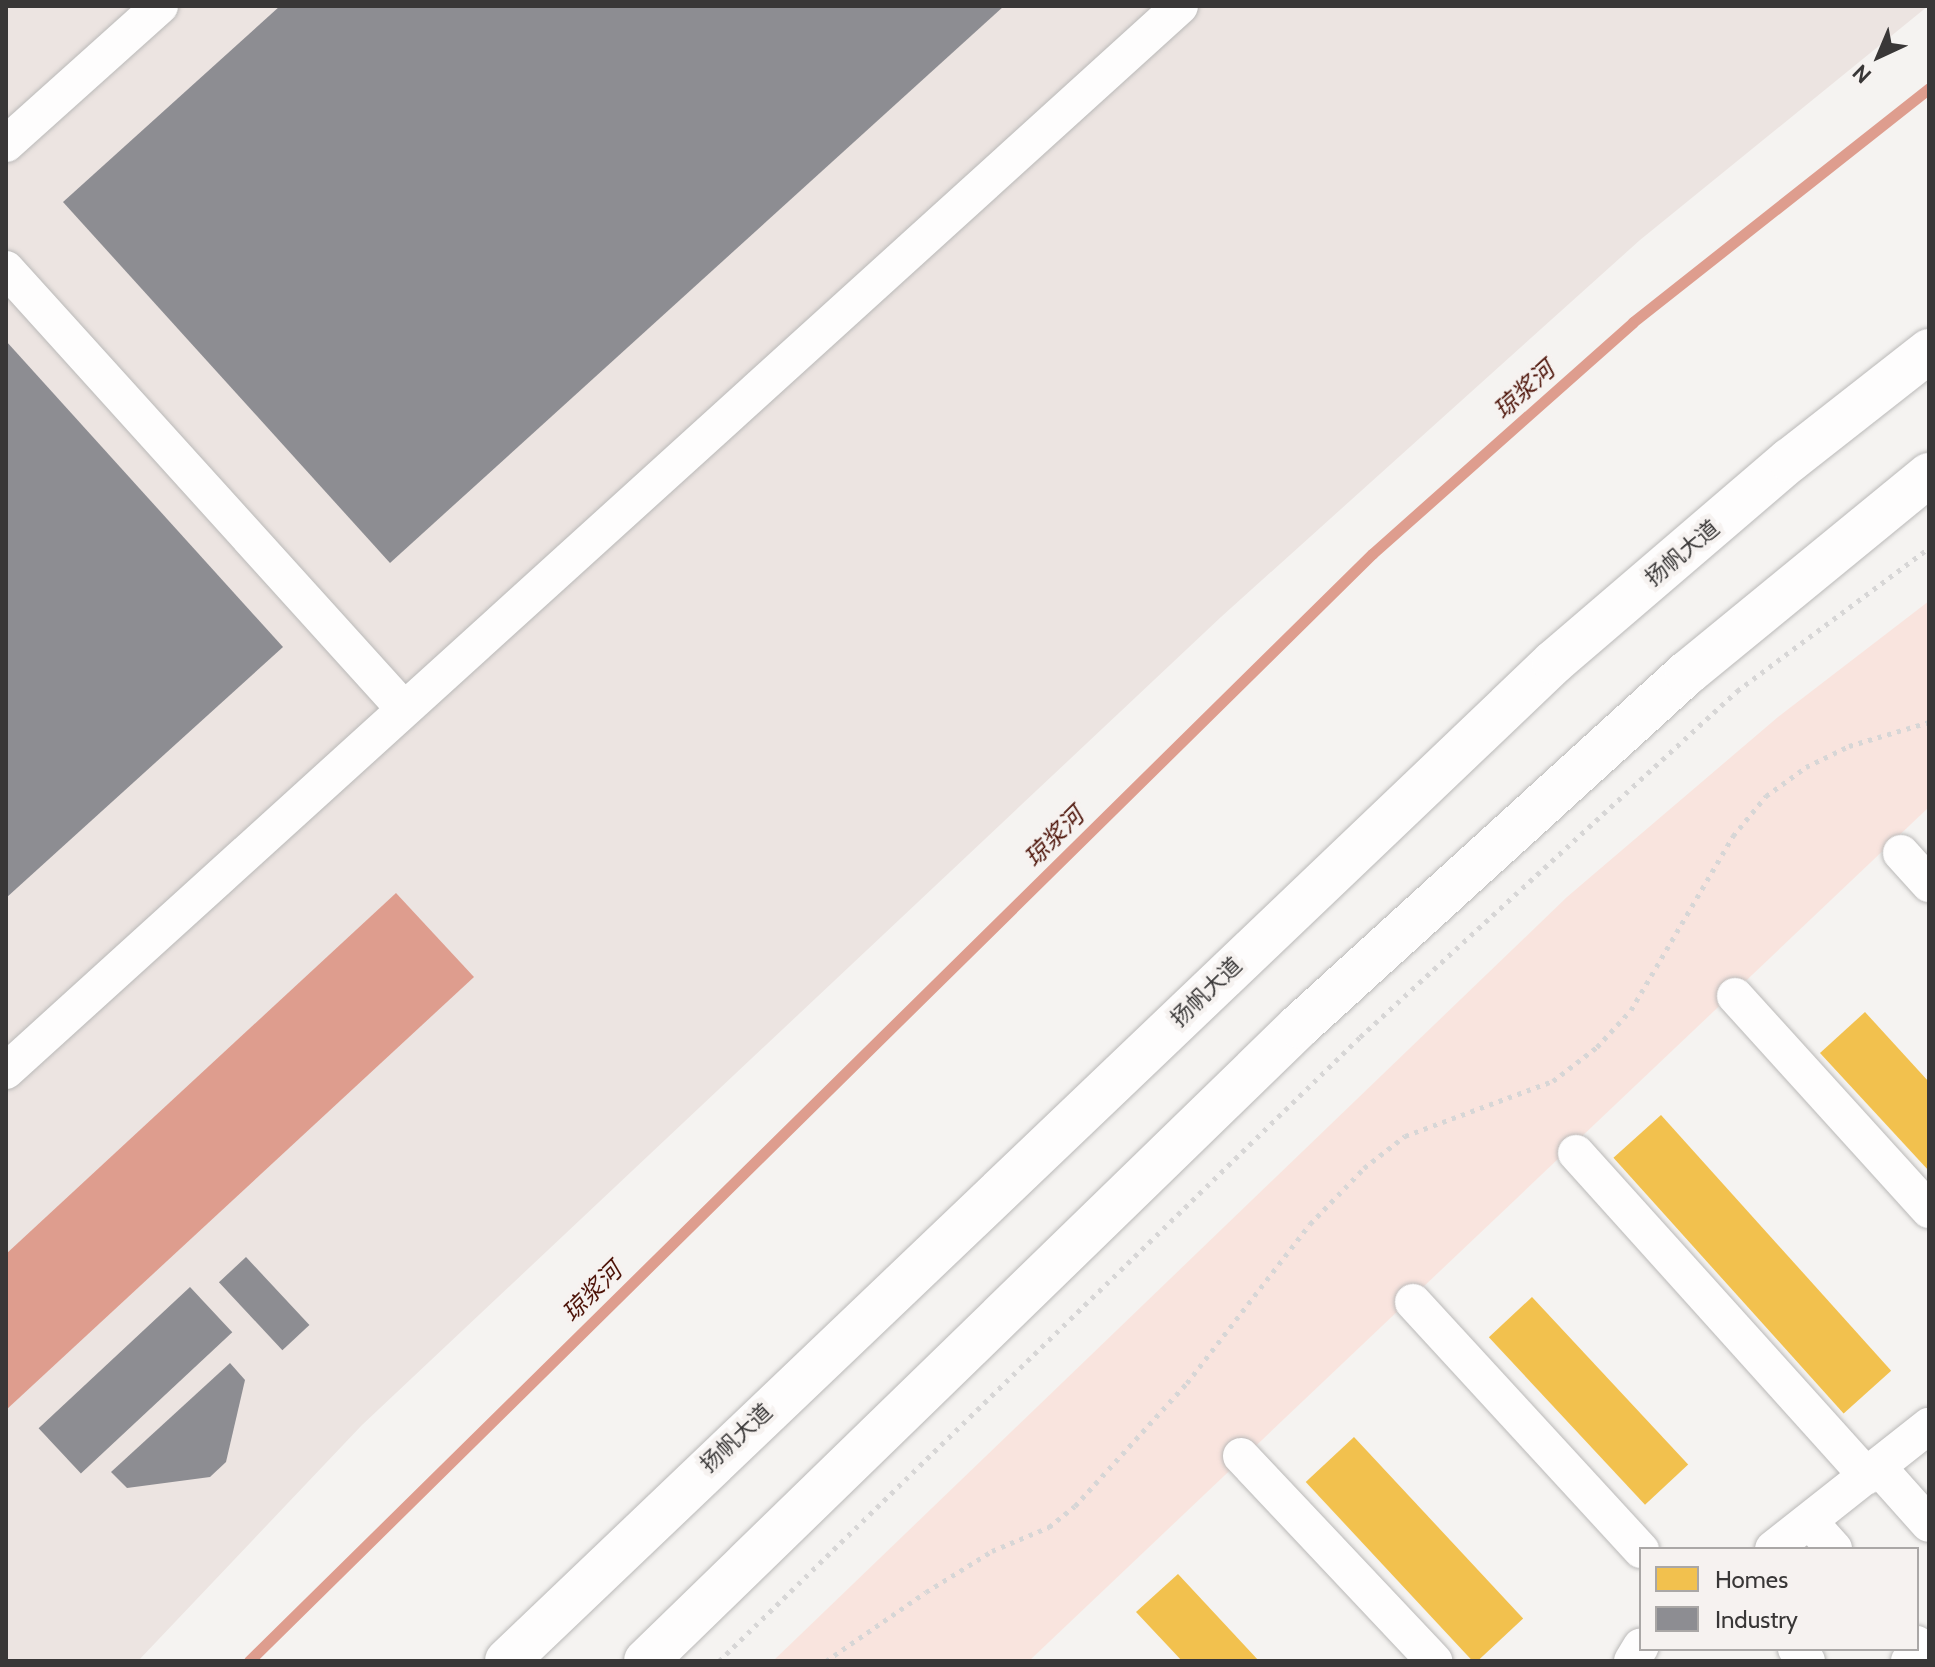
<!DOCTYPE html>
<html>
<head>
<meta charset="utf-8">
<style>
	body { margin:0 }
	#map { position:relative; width:1935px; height:1667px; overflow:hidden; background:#f5f3f1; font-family:Cabin,"Noto Sans SC",sans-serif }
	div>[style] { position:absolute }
	.built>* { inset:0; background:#ece4e1 }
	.green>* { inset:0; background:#f9e4de }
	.water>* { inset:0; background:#de9d8e }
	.homes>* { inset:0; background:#f2c14e; transform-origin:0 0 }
	.industry>* { inset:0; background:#8d8d92; transform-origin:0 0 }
	.stream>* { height:11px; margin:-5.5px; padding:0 5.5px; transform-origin:5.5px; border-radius:5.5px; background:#de9d8e }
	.path>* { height:5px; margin-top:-2.5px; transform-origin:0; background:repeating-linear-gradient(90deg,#d7d6d6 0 4px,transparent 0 10px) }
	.roads { filter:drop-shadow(0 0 2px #bab9b8) drop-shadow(0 0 2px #bab9b8) }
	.minor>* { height:36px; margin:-18px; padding:0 18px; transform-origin:18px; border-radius:18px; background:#fefdfd }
	.major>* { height:44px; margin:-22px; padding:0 22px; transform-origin:22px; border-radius:22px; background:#fefdfd }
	span { translate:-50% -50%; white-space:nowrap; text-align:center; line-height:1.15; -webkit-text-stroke:8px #f6f2f0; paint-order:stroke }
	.street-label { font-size:22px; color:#393737 }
	.water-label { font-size:24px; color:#4d1308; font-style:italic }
	.frame { position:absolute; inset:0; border:8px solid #393737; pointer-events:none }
	.legend { position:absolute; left:1639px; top:1547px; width:280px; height:104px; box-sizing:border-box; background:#f6f2f0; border:2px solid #aaa7a6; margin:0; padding:10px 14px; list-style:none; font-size:24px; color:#393737 }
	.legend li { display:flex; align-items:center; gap:16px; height:40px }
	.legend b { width:40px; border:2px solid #aaa7a6 }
	.north { position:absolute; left:1839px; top:16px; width:80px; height:80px; -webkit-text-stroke:6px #f6f2f0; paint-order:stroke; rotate:224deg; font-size:22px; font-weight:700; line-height:32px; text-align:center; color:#393737 }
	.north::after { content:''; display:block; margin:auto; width:28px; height:36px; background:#393737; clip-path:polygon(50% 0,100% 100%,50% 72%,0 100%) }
</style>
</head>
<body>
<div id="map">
	<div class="built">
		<i style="clip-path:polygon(6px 6px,1928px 6px,1640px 240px,1221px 617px,362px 1425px,138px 1661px,6px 1661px)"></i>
	</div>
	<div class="green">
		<i style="clip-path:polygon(1929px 601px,1929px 807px,1029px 1661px,773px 1661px,1567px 897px,1778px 717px)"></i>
	</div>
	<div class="water">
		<i style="clip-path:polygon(396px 893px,474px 977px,6px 1410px,6px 1254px)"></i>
	</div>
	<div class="homes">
		<i style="clip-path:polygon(1865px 1012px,1929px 1082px,1929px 1171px,1820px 1053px)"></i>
		<i style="left:1661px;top:1115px;width:344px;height:64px;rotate:48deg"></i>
		<i style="left:1532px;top:1297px;width:229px;height:59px;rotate:47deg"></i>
		<i style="left:1354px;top:1437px;width:248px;height:66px;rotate:47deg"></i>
		<i style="clip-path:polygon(1178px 1574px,1259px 1661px,1182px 1661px,1136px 1612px)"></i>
	</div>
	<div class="industry">
		<i style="clip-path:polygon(280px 6px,1004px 6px,390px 563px,63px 202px)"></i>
		<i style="clip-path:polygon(6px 341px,283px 647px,6px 898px)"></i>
		<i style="left:246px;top:1257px;width:93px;height:37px;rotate:47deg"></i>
		<i style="left:190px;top:1287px;width:62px;height:207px;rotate:47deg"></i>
		<i style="clip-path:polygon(230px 1363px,245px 1380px,226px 1462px,210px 1477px,127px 1488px,111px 1472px)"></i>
	</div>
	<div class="stream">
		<i style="left:249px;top:1661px;width:1577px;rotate:-44.59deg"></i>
		<i style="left:1372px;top:554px;width:349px;rotate:-41.6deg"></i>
		<i style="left:1633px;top:322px;width:377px;rotate:-38.3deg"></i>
	</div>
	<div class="path">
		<i style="left:719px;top:1661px;width:895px;rotate:-44.23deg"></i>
		<i style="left:1360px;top:1037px;width:512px;rotate:-42.54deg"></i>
		<i style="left:1737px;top:691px;width:239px;rotate:-36.7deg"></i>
		<i style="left:826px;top:1661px;width:121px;rotate:-34.6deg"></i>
		<i style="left:926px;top:1592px;width:78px;rotate:-31.8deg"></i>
		<i style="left:992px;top:1551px;width:62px;rotate:-22.8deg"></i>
		<i style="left:1049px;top:1527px;width:33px;rotate:-39deg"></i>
		<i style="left:1075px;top:1506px;width:166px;rotate:-47.7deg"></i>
		<i style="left:1187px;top:1383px;width:201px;rotate:-52.3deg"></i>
		<i style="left:1310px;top:1224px;width:78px;rotate:-46deg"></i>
		<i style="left:1364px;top:1168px;width:52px;rotate:-38deg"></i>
		<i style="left:1405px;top:1136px;width:158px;rotate:-20.4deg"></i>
		<i style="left:1553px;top:1081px;width:56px;rotate:-37.7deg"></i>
		<i style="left:1597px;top:1047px;width:50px;rotate:-47.4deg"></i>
		<i style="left:1631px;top:1010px;width:202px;rotate:-59.6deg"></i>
		<i style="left:1733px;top:836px;width:52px;rotate:-50.5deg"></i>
		<i style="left:1766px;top:796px;width:49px;rotate:-35.9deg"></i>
		<i style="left:1806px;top:767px;width:48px;rotate:-26deg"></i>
		<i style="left:1849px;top:746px;width:84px;rotate:-16.7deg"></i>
	</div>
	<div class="roads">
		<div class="minor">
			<i style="left:6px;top:144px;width:207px;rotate:-41.9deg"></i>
			<i style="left:6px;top:269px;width:593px;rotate:47.87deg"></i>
			<i style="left:1901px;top:853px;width:42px;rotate:47.9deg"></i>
			<i style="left:1735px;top:996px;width:289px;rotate:47.8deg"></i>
			<i style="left:6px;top:1071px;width:1585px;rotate:-42.21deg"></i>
			<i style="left:1576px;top:1153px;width:435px;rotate:48deg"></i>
			<i style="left:1413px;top:1302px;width:337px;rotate:47.4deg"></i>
			<i style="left:1241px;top:1456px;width:282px;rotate:46.7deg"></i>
			<i style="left:1878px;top:1467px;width:76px;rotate:48.2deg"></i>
			<i style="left:1810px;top:1522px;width:36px;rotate:48deg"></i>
			<i style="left:1773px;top:1549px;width:199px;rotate:-38.3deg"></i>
			<i style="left:1796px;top:1649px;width:16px;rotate:47deg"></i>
			<i style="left:1632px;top:1661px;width:17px;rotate:-59deg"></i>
			<i style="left:1909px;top:1661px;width:18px;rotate:-43deg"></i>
			<i style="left:1922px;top:1649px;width:7px;rotate:-135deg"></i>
		</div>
		<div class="major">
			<i style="left:507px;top:1661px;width:1447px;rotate:-43.66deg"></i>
			<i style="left:1554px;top:662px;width:311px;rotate:-40.6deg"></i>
			<i style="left:1790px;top:460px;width:177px;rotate:-38.1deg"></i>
			<i style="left:646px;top:1661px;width:911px;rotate:-44.2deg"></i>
			<i style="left:1299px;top:1026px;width:525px;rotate:-42.3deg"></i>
			<i style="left:1687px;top:673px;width:313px;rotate:-39.3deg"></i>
		</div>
	</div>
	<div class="street-label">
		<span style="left:1682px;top:553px;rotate:-40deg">扬帆大道</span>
		<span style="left:1206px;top:992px;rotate:-44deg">扬帆大道</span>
		<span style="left:736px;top:1438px;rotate:-43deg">扬帆大道</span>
	</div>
	<div class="water-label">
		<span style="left:1524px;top:390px;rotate:-42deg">琼浆河</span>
		<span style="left:1054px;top:837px;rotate:-45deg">琼浆河</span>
		<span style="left:592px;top:1292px;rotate:-45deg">琼浆河</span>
	</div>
	<div class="frame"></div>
	<ul class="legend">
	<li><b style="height:22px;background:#f2c14e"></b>Homes</li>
	<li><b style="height:22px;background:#8d8d92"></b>Industry</li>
	</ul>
	<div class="north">N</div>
</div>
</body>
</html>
